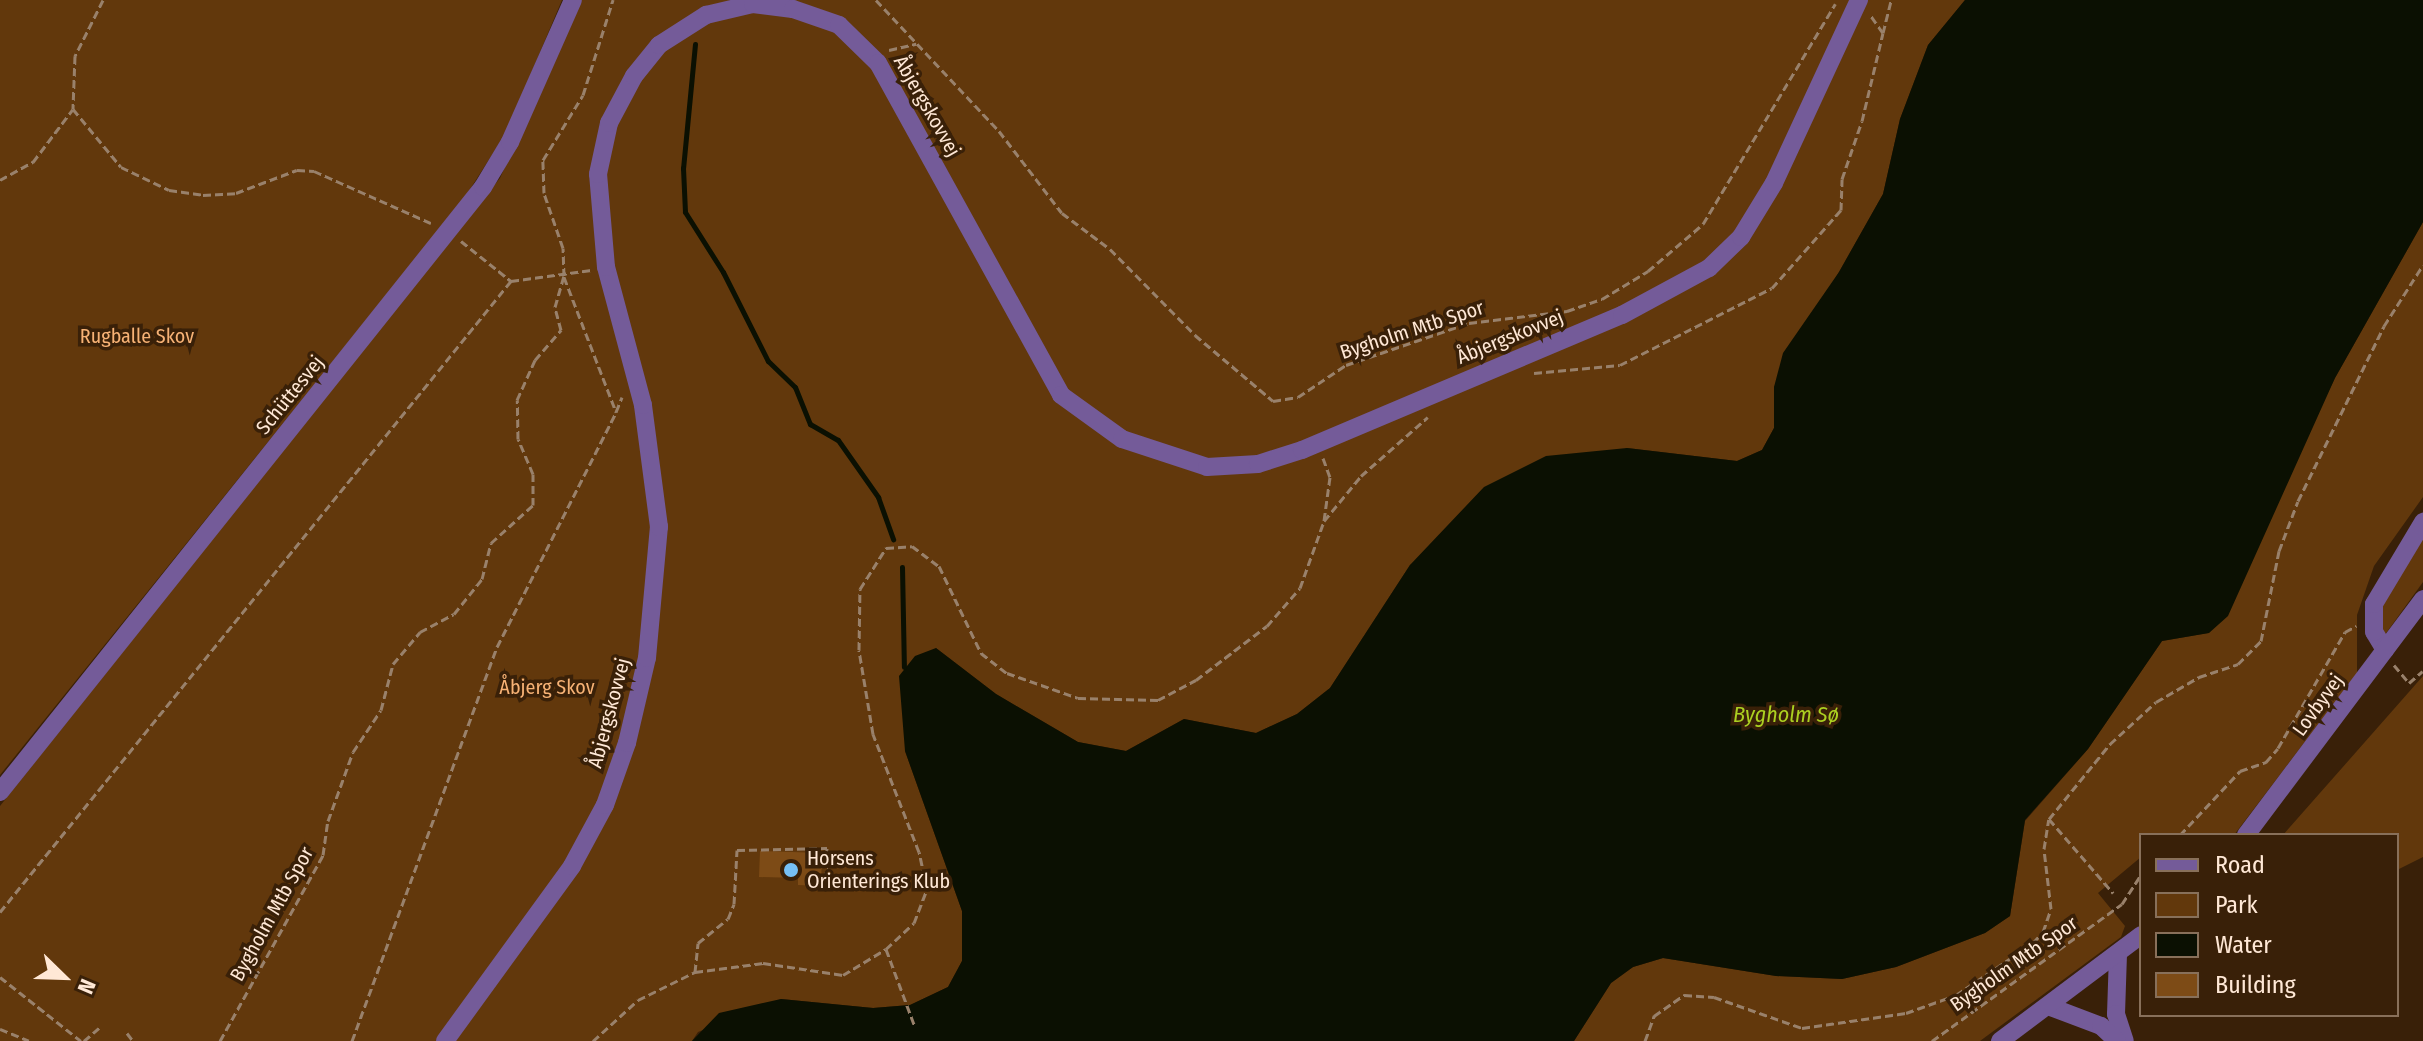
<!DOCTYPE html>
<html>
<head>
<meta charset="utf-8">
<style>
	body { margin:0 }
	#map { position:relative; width:2423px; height:1041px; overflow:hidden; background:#392008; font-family:"Fira Sans Condensed",sans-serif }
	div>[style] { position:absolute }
	.green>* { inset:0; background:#62380c }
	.water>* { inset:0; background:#0b1002 }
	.stream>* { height:5px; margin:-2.5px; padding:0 2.5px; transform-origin:2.5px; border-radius:2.5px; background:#0b1002 }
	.building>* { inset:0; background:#7d4b16 }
	.path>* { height:3px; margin-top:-1.5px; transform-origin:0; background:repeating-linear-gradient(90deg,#99816b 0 8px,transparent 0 12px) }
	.minor>* { height:18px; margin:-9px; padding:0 9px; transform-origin:9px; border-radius:9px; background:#745b99 }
	.dots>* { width:22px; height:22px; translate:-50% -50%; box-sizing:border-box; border:4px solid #392008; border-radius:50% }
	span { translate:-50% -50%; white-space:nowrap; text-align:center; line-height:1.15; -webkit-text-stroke:7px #392008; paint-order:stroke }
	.street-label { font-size:20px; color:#ffe8d6 }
	.park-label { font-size:20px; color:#f7b275 }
	.poi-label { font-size:20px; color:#ffe8d6 }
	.left { translate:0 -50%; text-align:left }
	.water-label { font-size:22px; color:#acd021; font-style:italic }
	.legend { position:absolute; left:2139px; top:833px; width:260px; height:184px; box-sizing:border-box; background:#392008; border:2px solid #88705a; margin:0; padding:10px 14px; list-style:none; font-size:24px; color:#ffe8d6 }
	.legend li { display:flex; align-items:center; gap:16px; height:40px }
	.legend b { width:40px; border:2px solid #88705a }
	.north { position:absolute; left:24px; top:937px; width:80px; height:80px; -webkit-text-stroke:6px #392008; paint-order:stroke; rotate:113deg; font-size:22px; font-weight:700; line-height:32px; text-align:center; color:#ffe8d6 }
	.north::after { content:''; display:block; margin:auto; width:28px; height:36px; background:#ffe8d6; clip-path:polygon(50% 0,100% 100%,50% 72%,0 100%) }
</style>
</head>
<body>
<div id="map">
	<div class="green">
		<i style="clip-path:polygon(0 0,562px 0,506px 133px,465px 197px,0 775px)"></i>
		<i style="clip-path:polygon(581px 0,1965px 0,1928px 45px,1900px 119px,1883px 194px,1774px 387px,1774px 428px,1762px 450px,1737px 461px,1627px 448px,1410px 565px,1330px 688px,1297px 714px,1256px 733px,1184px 719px,1126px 751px,1078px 742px,996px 694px,936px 648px,905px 751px,962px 911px,962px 961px,948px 987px,910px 1005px,873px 1008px,781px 999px,698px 1032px,692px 1041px,0 1041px,0 806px,500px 178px)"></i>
		<i style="clip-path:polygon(2423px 222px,2423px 497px,2374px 566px,2357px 615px,2357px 673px,2234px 835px,2141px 835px,2141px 857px,2098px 893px,2125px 926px,2121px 937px,1980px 1041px,1574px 1041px,1611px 983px,1633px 967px,1663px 958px,1776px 976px,1842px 979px,1896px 967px,1985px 933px,2010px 916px,2025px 821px,2088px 749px,2162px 641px,2208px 633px,2335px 378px)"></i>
		<i style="clip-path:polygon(2423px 530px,2423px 582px,2384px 636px,2377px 620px,2382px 593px)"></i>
		<i style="clip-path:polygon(2423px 676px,2423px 857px,2397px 870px,2397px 835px,2283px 835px)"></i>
	</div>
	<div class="water">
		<i style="clip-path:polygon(1965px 0,2423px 0,2423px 222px,2335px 378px,2228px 616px,2209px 633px,2162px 641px,2088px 749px,2025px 820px,2010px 916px,1985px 933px,1896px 967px,1842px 979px,1776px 976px,1663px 958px,1633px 967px,1611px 983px,1574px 1041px,692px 1041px,719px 1013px,781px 999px,873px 1008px,910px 1005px,948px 987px,962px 961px,962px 911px,905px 751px,899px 676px,915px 656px,936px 648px,996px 694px,1078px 742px,1126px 751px,1184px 719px,1256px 733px,1297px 714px,1330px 688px,1410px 565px,1484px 487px,1546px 456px,1627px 448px,1737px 461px,1762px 450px,1774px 428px,1774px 387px,1783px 353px,1839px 272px,1883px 194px,1900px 119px,1928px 45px)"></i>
	</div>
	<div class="stream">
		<i style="left:695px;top:44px;width:125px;rotate:95.5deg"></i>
		<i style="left:683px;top:168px;width:44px;rotate:87.4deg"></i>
		<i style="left:685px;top:212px;width:71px;rotate:57.7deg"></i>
		<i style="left:723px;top:272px;width:100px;rotate:63.2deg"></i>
		<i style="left:768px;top:361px;width:37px;rotate:44deg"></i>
		<i style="left:795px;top:387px;width:40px;rotate:68deg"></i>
		<i style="left:810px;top:424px;width:32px;rotate:30deg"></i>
		<i style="left:838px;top:440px;width:70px;rotate:54.9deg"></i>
		<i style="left:878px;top:497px;width:45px;rotate:70.3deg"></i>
		<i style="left:902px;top:567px;width:100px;rotate:88.9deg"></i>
	</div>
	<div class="building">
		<i style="clip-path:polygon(760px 851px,822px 853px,821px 886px,798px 885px,798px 878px,759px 877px)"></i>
	</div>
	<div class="path">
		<i style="left:103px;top:0;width:63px;rotate:116.6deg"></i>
		<i style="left:75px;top:56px;width:53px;rotate:92.2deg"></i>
		<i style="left:73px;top:109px;width:75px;rotate:50.4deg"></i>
		<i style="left:121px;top:167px;width:53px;rotate:25.6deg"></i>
		<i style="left:169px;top:190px;width:34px;rotate:8deg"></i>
		<i style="left:203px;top:195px;width:33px;rotate:-3deg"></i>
		<i style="left:236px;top:193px;width:65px;rotate:-20.7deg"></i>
		<i style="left:297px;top:170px;width:17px;rotate:3deg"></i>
		<i style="left:314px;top:171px;width:128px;rotate:24deg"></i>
		<i style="left:876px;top:0;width:180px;rotate:46.8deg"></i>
		<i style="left:999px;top:131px;width:103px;rotate:52.5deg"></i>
		<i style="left:1062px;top:213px;width:60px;rotate:36.9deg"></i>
		<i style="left:1110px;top:249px;width:121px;rotate:45.3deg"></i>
		<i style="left:1195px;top:335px;width:102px;rotate:40.2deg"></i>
		<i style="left:1273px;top:401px;width:25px;rotate:-9deg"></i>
		<i style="left:1298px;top:397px;width:58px;rotate:-33.7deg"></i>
		<i style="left:1346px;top:365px;width:130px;rotate:-18.9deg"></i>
		<i style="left:1469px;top:323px;width:99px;rotate:-7deg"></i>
		<i style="left:1567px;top:311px;width:37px;rotate:-19deg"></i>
		<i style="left:1602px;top:299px;width:54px;rotate:-31.3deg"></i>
		<i style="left:1648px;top:271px;width:72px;rotate:-40.5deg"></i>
		<i style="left:1703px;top:224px;width:257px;rotate:-59deg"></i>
		<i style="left:1883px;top:33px;width:34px;rotate:-76deg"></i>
		<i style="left:889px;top:50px;width:28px;rotate:-13deg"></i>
		<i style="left:0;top:180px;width:38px;rotate:-29deg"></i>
		<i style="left:33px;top:162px;width:66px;rotate:-53deg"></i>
		<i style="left:461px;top:241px;width:64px;rotate:38.7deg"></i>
		<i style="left:564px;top:277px;width:145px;rotate:68.9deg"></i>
		<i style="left:616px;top:412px;width:16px;rotate:-68deg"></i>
		<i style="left:1534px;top:373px;width:86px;rotate:-5.3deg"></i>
		<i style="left:1620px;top:365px;width:170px;rotate:-26.9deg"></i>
		<i style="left:1772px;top:288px;width:104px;rotate:-48.5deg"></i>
		<i style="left:1841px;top:210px;width:31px;rotate:-88deg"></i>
		<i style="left:1842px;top:179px;width:61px;rotate:-71deg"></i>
		<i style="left:1862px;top:121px;width:90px;rotate:-76.6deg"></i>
		<i style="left:1883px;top:33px;width:21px;rotate:-125deg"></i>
		<i style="left:1323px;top:458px;width:20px;rotate:70deg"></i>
		<i style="left:1330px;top:477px;width:44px;rotate:97.8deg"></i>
		<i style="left:2394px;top:665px;width:23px;rotate:50deg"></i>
		<i style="left:2409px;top:683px;width:18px;rotate:-41deg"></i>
		<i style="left:2049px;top:819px;width:98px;rotate:49.1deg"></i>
		<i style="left:2180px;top:835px;width:88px;rotate:-46.8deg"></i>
		<i style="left:2240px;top:771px;width:28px;rotate:-19deg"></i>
		<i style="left:2266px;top:762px;width:18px;rotate:-49deg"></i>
		<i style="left:2278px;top:748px;width:134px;rotate:-60deg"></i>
		<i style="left:2345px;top:632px;width:13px;rotate:-29deg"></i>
		<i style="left:0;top:912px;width:812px;rotate:-51deg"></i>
		<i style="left:511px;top:281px;width:81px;rotate:-7.8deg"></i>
		<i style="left:886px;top:949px;width:83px;rotate:69.6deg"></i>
		<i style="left:695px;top:972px;width:29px;rotate:-84deg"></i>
		<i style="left:698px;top:943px;width:38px;rotate:-39deg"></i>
		<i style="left:728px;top:919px;width:16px;rotate:-68deg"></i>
		<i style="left:734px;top:904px;width:54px;rotate:-86.8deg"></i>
		<i style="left:737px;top:850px;width:90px;rotate:-1.3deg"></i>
		<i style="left:827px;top:848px;width:31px;rotate:92deg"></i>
		<i style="left:0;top:977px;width:103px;rotate:38.3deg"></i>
		<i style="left:0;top:1029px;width:31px;rotate:22deg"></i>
		<i style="left:127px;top:1033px;width:10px;rotate:53deg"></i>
		<i style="left:84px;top:1041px;width:20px;rotate:-41deg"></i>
		<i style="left:220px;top:1041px;width:213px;rotate:-61deg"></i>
		<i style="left:323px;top:855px;width:34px;rotate:-82deg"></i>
		<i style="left:328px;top:821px;width:73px;rotate:-70.1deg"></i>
		<i style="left:353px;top:752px;width:50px;rotate:-56.3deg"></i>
		<i style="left:381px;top:710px;width:48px;rotate:-75.4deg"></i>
		<i style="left:393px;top:664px;width:42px;rotate:-49.8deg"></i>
		<i style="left:420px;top:632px;width:38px;rotate:-28deg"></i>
		<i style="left:454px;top:614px;width:45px;rotate:-51.3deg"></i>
		<i style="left:482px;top:579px;width:37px;rotate:-76deg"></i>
		<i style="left:491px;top:543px;width:57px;rotate:-42.1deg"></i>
		<i style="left:533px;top:505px;width:31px;rotate:-90deg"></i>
		<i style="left:533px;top:474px;width:38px;rotate:-113deg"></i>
		<i style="left:518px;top:439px;width:39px;rotate:-91deg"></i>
		<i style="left:517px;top:400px;width:44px;rotate:-65.8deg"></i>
		<i style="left:535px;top:360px;width:40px;rotate:-49deg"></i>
		<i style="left:561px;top:330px;width:24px;rotate:-105deg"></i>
		<i style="left:555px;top:307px;width:32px;rotate:-74deg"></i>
		<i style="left:564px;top:276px;width:28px;rotate:-92deg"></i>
		<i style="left:563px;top:248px;width:58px;rotate:-109.1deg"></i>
		<i style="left:544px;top:193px;width:33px;rotate:-92deg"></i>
		<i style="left:543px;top:160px;width:76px;rotate:-58.4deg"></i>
		<i style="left:583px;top:95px;width:100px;rotate:-72.5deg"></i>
		<i style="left:352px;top:1041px;width:420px;rotate:-69.8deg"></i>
		<i style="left:497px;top:647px;width:263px;rotate:-63.1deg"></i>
		<i style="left:593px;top:1041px;width:61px;rotate:-42.3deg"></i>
		<i style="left:638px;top:1000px;width:64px;rotate:-26.2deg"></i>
		<i style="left:695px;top:972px;width:69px;rotate:-7.5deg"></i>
		<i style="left:763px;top:963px;width:81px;rotate:8.5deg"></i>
		<i style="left:843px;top:975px;width:50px;rotate:-31.2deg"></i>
		<i style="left:886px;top:949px;width:38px;rotate:-43deg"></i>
		<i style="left:914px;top:923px;width:36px;rotate:-69deg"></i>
		<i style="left:927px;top:889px;width:38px;rotate:-102deg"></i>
		<i style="left:919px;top:852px;width:127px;rotate:-111.3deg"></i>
		<i style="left:873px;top:734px;width:85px;rotate:-99.5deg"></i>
		<i style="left:859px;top:650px;width:61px;rotate:-89.1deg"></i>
		<i style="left:860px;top:589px;width:49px;rotate:-57.6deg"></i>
		<i style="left:886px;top:548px;width:26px;rotate:-4deg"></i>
		<i style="left:912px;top:546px;width:34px;rotate:37deg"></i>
		<i style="left:939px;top:566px;width:97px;rotate:64.2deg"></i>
		<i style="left:981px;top:653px;width:33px;rotate:38deg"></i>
		<i style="left:1007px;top:673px;width:75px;rotate:19.4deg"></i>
		<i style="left:1078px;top:698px;width:80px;rotate:1.4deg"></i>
		<i style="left:1158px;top:700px;width:43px;rotate:-27.8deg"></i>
		<i style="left:1196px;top:680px;width:89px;rotate:-37.3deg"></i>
		<i style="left:1267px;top:626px;width:50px;rotate:-49deg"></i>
		<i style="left:1300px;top:588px;width:71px;rotate:-70.3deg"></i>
		<i style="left:1324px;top:521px;width:58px;rotate:-50.6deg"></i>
		<i style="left:1361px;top:476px;width:89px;rotate:-41.4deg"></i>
		<i style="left:1645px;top:1041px;width:27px;rotate:-70deg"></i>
		<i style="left:1654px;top:1016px;width:37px;rotate:-35deg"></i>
		<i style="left:1684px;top:995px;width:30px;rotate:4deg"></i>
		<i style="left:1714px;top:997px;width:93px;rotate:19.4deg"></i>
		<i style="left:1802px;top:1028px;width:105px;rotate:-8.2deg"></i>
		<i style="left:1906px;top:1013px;width:53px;rotate:-19.8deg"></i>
		<i style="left:1956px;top:995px;width:93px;rotate:-34deg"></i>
		<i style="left:2033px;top:943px;width:15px;rotate:-48deg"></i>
		<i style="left:2043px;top:932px;width:24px;rotate:-71deg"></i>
		<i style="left:2051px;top:909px;width:60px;rotate:-96.7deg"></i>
		<i style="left:2044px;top:849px;width:30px;rotate:-81deg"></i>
		<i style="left:2049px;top:819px;width:97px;rotate:-50.9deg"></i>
		<i style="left:2110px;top:744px;width:62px;rotate:-42.4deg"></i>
		<i style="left:2156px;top:702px;width:50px;rotate:-30.2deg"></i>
		<i style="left:2199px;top:677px;width:41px;rotate:-18.4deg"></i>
		<i style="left:2238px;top:664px;width:33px;rotate:-45deg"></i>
		<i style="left:2261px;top:641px;width:92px;rotate:-78.7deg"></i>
		<i style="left:2279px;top:551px;width:53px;rotate:-69.2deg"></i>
		<i style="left:2298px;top:501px;width:195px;rotate:-63.8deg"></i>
		<i style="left:2384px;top:326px;width:72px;rotate:-57.4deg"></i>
		<i style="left:1932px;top:1041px;width:234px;rotate:-35.8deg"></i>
		<i style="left:2122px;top:904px;width:35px;rotate:-57deg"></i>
	</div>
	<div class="minor">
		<i style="left:2385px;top:650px;width:21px;rotate:-121deg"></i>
		<i style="left:2374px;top:632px;width:28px;rotate:-90deg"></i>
		<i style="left:2374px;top:604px;width:96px;rotate:-59.1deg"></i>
		<i style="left:0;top:792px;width:774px;rotate:-51.4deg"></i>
		<i style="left:483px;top:187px;width:52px;rotate:-59deg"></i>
		<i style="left:510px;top:142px;width:155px;rotate:-66.1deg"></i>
		<i style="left:2246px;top:835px;width:295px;rotate:-53.1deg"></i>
		<i style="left:2118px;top:954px;width:60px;rotate:91.9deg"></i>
		<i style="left:2116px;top:1014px;width:28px;rotate:72deg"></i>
		<i style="left:2048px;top:1006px;width:57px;rotate:20.7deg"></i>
		<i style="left:2101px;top:1026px;width:22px;rotate:43deg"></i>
		<i style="left:445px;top:1041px;width:216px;rotate:-54deg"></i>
		<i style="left:572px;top:866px;width:69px;rotate:-61.6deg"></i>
		<i style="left:605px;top:805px;width:66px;rotate:-70.5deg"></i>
		<i style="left:627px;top:743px;width:87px;rotate:-76.8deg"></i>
		<i style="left:647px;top:658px;width:132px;rotate:-84.8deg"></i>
		<i style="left:659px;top:527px;width:123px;rotate:-97.5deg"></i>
		<i style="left:643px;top:405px;width:143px;rotate:-105deg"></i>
		<i style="left:606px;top:267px;width:93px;rotate:-94.9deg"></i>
		<i style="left:598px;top:174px;width:52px;rotate:-77.8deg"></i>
		<i style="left:609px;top:123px;width:53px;rotate:-62deg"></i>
		<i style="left:634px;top:76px;width:40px;rotate:-51deg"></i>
		<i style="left:659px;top:45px;width:56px;rotate:-32.6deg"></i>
		<i style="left:706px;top:15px;width:48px;rotate:-13.2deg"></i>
		<i style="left:753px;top:4px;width:40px;rotate:7.1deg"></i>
		<i style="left:793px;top:9px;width:49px;rotate:19.2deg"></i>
		<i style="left:839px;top:25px;width:54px;rotate:44.3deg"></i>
		<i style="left:878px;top:63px;width:379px;rotate:61.1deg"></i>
		<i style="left:1061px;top:395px;width:75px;rotate:35.8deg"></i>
		<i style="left:1122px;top:439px;width:89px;rotate:18.2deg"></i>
		<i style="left:1207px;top:467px;width:51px;rotate:-3.4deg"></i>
		<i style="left:1258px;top:464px;width:46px;rotate:-17.7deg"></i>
		<i style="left:1302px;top:450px;width:347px;rotate:-22.9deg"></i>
		<i style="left:1622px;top:315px;width:99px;rotate:-28.4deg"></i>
		<i style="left:1709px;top:268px;width:45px;rotate:-44.1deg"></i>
		<i style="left:1741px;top:237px;width:63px;rotate:-58.6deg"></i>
		<i style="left:1774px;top:183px;width:202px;rotate:-65.1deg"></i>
		<i style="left:2000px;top:1041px;width:176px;rotate:-36.9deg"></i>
	</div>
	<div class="dots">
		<i style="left:791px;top:870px;background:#76c0f6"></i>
	</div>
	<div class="street-label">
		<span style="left:927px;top:106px;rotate:60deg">Åbjergskovvej</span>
		<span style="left:1412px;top:330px;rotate:-18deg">Bygholm Mtb Spor</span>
		<span style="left:1510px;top:337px;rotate:-22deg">Åbjergskovvej</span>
		<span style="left:290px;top:395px;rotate:-51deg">Schüttesvej</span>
		<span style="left:2318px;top:705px;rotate:-54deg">Lovbyvej</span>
		<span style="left:609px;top:713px;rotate:-75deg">Åbjergskovvej</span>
		<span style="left:272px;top:914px;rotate:-61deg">Bygholm Mtb Spor</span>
		<span style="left:2014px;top:964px;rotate:-35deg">Bygholm Mtb Spor</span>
	</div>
	<div class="park-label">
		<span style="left:137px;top:336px">Rugballe Skov</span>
		<span style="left:547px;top:687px">Åbjerg Skov</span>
	</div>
	<div class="poi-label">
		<span class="left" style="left:807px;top:870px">Horsens<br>Orienterings Klub</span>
	</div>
	<div class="water-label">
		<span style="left:1786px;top:715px">Bygholm Sø</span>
	</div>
	<ul class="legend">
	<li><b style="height:10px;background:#745b99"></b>Road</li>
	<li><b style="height:22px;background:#62380c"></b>Park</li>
	<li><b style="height:22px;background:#0b1002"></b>Water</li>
	<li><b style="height:22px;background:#7d4b16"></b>Building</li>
	</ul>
	<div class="north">N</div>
</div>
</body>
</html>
